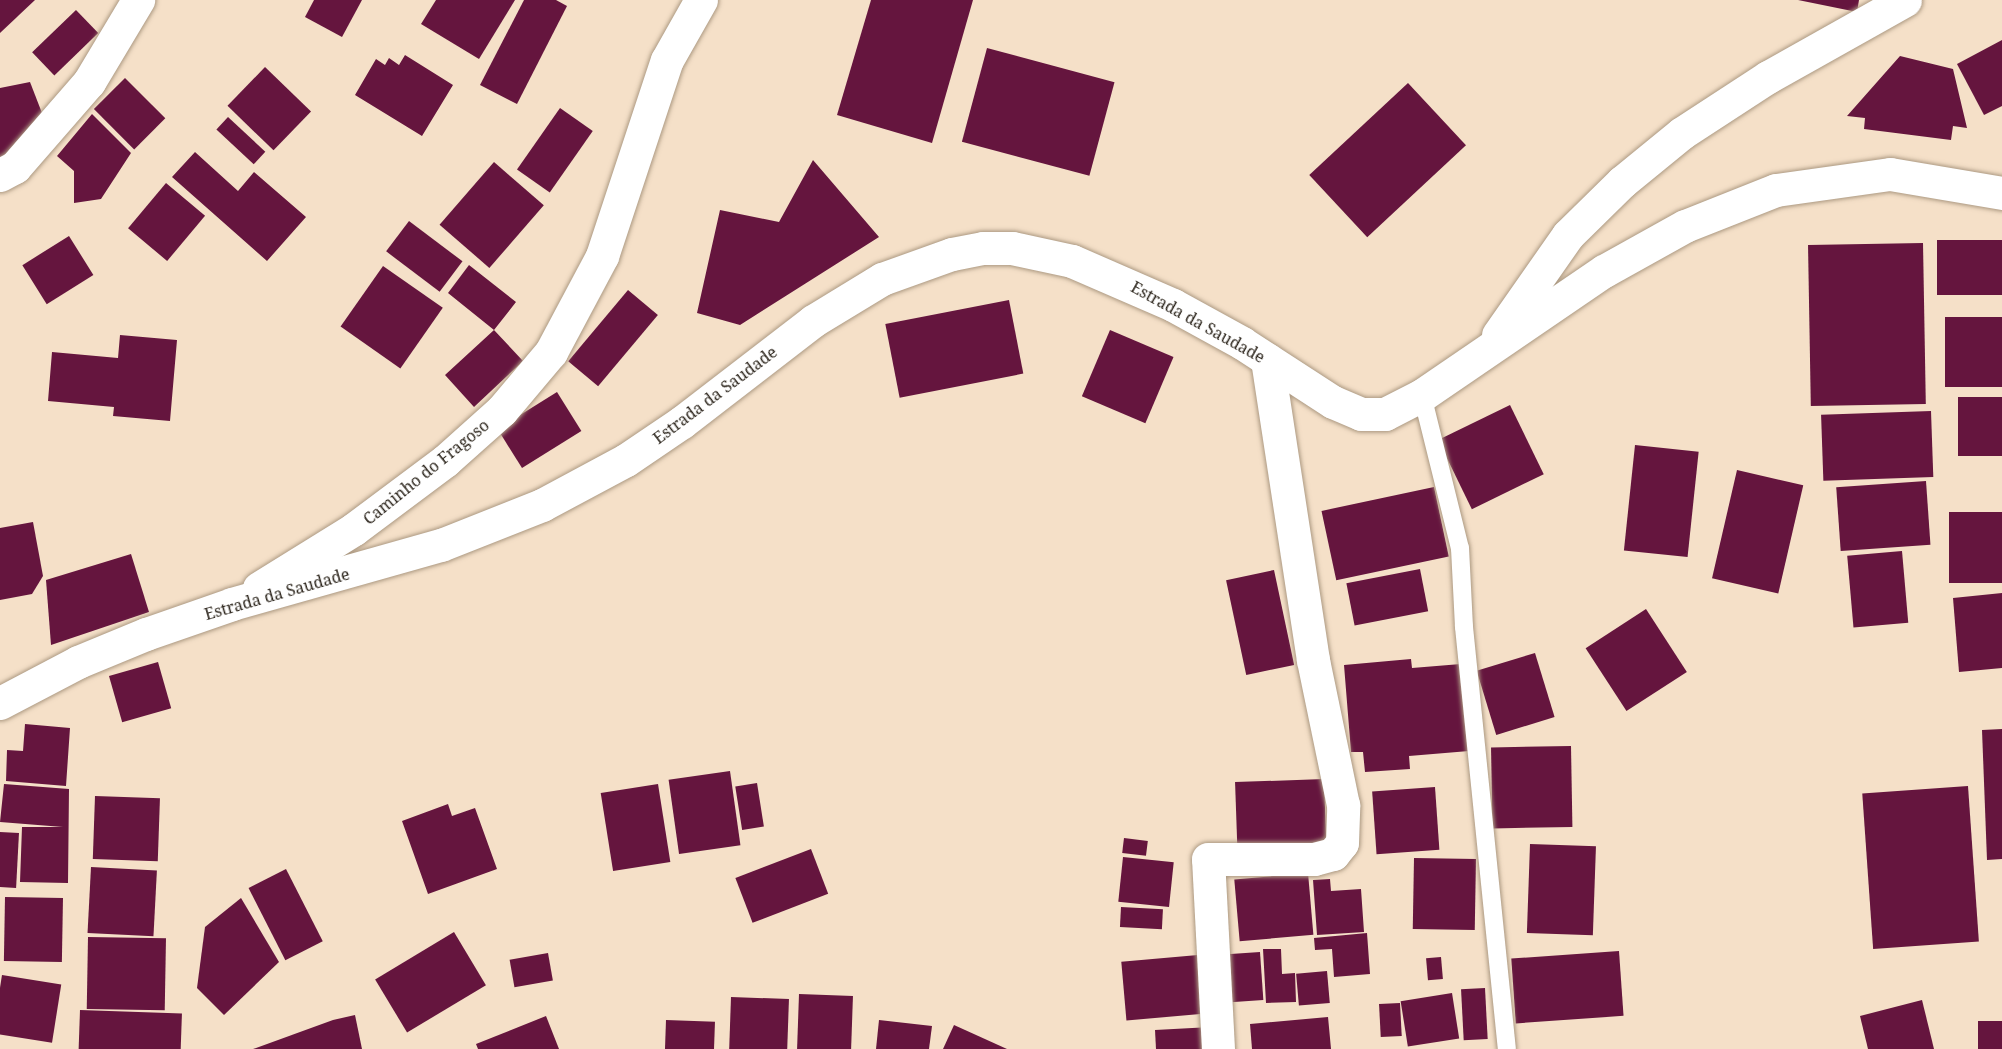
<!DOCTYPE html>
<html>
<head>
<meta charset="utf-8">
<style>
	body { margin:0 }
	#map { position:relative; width:2002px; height:1049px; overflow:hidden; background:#f5e0c8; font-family:"Noto Serif",serif }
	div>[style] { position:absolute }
	.building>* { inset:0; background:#65153e; transform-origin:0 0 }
	.roads { filter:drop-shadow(0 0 2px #ac9982) drop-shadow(0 0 2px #ac9982) }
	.service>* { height:18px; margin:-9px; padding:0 9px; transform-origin:9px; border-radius:9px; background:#fff }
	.minor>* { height:33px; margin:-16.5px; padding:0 16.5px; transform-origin:16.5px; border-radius:16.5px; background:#fff }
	span { translate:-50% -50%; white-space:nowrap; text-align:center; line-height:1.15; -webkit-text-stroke:6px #fff; paint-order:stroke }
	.street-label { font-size:16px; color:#2b241b }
</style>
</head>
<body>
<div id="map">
	<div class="building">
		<i style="clip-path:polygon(0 0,35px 0,0 33px)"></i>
		<i style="clip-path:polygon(314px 0,362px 0,342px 37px,305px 17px)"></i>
		<i style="clip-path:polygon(436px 0,515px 0,479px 59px,421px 24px)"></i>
		<i style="clip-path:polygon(524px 0,556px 0,567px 6px,517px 104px,480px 85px)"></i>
		<i style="clip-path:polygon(871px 0,973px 0,932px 143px,837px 115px)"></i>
		<i style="clip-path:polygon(1798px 0,1859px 0,1857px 12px)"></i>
		<i style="left:76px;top:10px;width:32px;height:61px;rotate:46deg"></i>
		<i style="clip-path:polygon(2002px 40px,2002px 106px,1984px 115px,1957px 64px)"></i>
		<i style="left:987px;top:48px;width:132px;height:97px;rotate:15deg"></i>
		<i style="clip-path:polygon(405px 55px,453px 85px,422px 136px,355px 95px,376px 59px,385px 65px,389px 58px,399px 65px)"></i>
		<i style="clip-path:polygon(1900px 56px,1953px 69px,1967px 128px,1953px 126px,1951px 140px,1864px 129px,1865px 118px,1847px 116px)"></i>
		<i style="left:265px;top:67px;width:64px;height:54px;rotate:44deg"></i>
		<i style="left:125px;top:78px;width:57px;height:44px;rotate:45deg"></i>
		<i style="clip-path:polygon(30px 82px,47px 126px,0 159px,0 88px)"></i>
		<i style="left:1408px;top:83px;width:85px;height:135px;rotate:47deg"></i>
		<i style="left:560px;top:108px;width:40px;height:75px;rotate:35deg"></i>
		<i style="clip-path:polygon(92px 114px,131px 153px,101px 199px,74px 203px,74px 171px,57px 156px)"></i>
		<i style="left:228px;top:117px;width:51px;height:17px;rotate:43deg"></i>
		<i style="clip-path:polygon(195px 152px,238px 191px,254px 172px,306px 217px,267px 261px,172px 177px)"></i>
		<i style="clip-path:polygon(813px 160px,879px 237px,740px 325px,697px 313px,720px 210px,779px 222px)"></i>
		<i style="left:494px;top:162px;width:66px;height:83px;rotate:41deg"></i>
		<i style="left:166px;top:183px;width:51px;height:59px;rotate:40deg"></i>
		<i style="left:409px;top:221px;width:67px;height:38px;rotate:37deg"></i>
		<i style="left:69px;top:236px;width:46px;height:55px;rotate:58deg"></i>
		<i style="left:2002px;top:240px;width:55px;height:65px;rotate:90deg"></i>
		<i style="left:1923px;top:243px;width:161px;height:115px;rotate:89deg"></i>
		<i style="clip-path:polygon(469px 265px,516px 302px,494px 330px,523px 361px,474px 407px,445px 375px,494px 330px,448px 293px)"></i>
		<i style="left:383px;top:266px;width:73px;height:74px;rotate:35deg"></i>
		<i style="left:628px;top:290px;width:39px;height:93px;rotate:40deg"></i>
		<i style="left:1009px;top:300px;width:75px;height:126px;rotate:79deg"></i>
		<i style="left:2002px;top:317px;width:70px;height:57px;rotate:90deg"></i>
		<i style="left:1110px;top:330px;width:69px;height:72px;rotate:23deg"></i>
		<i style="clip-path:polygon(120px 335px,177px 340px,170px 421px,113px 416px,114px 407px,48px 401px,52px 352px,118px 358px)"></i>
		<i style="left:557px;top:392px;width:46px;height:70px;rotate:58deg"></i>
		<i style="left:2002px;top:397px;width:59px;height:44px;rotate:90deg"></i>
		<i style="left:1510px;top:405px;width:77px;height:80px;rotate:64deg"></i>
		<i style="left:1931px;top:411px;width:66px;height:110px;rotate:88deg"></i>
		<i style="left:1635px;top:445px;width:64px;height:106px;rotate:6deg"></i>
		<i style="left:1737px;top:470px;width:68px;height:111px;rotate:13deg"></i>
		<i style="left:1926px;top:481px;width:64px;height:90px;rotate:86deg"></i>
		<i style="left:1434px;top:487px;width:71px;height:115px;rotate:78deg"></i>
		<i style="left:2002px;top:512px;width:71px;height:53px;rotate:90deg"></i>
		<i style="clip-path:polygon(33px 522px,43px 576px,32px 594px,0 600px,0 528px)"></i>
		<i style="left:1902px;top:551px;width:72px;height:55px;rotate:85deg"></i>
		<i style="clip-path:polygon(131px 554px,149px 612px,51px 645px,46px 580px)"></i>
		<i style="left:1420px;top:569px;width:43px;height:75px;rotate:79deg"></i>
		<i style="left:1274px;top:570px;width:97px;height:49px;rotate:78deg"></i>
		<i style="clip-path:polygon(2002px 593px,2002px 668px,1959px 672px,1953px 598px)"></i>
		<i style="left:1646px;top:609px;width:75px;height:72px;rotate:57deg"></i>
		<i style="left:1535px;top:653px;width:67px;height:61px;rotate:73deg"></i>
		<i style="clip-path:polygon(1411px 659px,1412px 668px,1461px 664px,1469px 751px,1409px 756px,1410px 769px,1365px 772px,1363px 752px,1351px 752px,1344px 665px)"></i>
		<i style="left:158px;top:662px;width:48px;height:51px;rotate:74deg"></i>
		<i style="clip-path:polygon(25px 724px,70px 728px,66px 786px,6px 781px,7px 750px,23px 751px)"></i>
		<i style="clip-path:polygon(2002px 729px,2002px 859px,1987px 860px,1982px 730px)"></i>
		<i style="left:1571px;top:746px;width:81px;height:80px;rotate:89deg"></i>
		<i style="left:730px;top:771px;width:75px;height:62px;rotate:82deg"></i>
		<i style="left:1324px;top:779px;width:66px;height:89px;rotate:88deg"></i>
		<i style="left:757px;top:783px;width:44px;height:22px;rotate:81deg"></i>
		<i style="clip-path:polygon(4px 784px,69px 789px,68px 883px,20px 882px,22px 827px,63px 827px,0 822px)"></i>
		<i style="left:658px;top:784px;width:79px;height:58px;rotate:81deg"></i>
		<i style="left:1968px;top:786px;width:156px;height:106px;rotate:86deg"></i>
		<i style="left:1435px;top:787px;width:63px;height:63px;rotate:86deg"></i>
		<i style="left:95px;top:796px;width:65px;height:63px;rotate:2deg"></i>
		<i style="clip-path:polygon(448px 804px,452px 816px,475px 808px,497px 869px,428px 894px,402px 821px)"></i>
		<i style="left:0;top:832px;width:19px;height:55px;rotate:3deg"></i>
		<i style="left:1124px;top:838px;width:24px;height:15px;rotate:7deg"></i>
		<i style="left:1530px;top:844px;width:66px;height:89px;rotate:2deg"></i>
		<i style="left:811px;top:849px;width:48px;height:81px;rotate:69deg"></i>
		<i style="left:1123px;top:857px;width:51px;height:45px;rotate:6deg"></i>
		<i style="left:1414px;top:858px;width:62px;height:71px;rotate:1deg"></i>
		<i style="left:91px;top:867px;width:66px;height:66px;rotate:3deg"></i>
		<i style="left:286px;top:869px;width:81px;height:42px;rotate:63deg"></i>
		<i style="left:1308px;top:873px;width:62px;height:74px;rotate:85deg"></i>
		<i style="clip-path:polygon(1330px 879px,1331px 891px,1361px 889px,1364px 932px,1317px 935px,1313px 880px)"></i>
		<i style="left:5px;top:897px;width:58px;height:64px;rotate:1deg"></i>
		<i style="clip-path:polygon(241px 898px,279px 962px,224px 1015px,197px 988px,205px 927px)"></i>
		<i style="left:1121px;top:907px;width:42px;height:20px;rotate:3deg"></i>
		<i style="left:454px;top:932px;width:62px;height:92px;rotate:59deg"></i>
		<i style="clip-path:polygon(1367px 933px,1370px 974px,1334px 977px,1332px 949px,1315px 950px,1314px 938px)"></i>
		<i style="left:88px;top:937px;width:78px;height:72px;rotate:1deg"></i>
		<i style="clip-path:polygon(1263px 949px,1281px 949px,1282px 974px,1295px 973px,1296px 1002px,1266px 1003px)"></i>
		<i style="left:1619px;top:951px;width:65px;height:108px;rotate:86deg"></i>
		<i style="left:1260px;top:952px;width:48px;height:33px;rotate:86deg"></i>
		<i style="left:548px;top:953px;width:28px;height:39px;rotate:80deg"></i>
		<i style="left:1198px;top:955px;width:59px;height:77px;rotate:85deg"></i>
		<i style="left:1441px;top:957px;width:22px;height:15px;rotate:85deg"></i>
		<i style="left:1327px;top:971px;width:32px;height:31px;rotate:85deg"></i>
		<i style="left:2px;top:975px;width:60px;height:59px;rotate:9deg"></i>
		<i style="left:1485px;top:988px;width:51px;height:24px;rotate:87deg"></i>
		<i style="left:1452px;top:993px;width:46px;height:52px;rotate:81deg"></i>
		<i style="left:799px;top:994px;width:54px;height:55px;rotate:2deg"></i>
		<i style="left:731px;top:997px;width:58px;height:52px;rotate:2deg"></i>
		<i style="clip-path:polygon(1922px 1000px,1934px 1049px,1868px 1049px,1860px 1016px)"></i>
		<i style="left:1400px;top:1003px;width:33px;height:21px;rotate:87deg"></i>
		<i style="left:80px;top:1010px;width:102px;height:39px;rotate:2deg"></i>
		<i style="clip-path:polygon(355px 1015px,362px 1049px,253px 1049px,333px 1020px)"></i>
		<i style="clip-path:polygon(546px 1016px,559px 1049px,478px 1049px,476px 1044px)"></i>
		<i style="clip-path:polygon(1328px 1017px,1331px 1049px,1252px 1049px,1250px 1024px)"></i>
		<i style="left:666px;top:1020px;width:49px;height:29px;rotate:2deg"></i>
		<i style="clip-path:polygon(879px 1020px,932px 1026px,929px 1049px,876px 1049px)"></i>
		<i style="left:2002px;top:1021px;width:28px;height:24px;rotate:90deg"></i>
		<i style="clip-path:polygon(954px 1025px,1007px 1049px,943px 1049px)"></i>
		<i style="clip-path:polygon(1211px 1027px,1213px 1049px,1156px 1049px,1155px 1030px)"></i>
	</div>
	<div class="roads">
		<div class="service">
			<i style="left:1422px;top:395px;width:158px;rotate:76.1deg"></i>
			<i style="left:1460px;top:548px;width:79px;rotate:87.1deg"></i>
			<i style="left:1464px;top:627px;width:424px;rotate:84.2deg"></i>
		</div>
		<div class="minor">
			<i style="left:0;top:175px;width:17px;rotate:-28deg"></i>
			<i style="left:15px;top:167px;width:113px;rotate:-49deg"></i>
			<i style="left:89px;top:82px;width:96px;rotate:-59.1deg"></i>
			<i style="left:1498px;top:335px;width:122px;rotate:-55deg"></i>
			<i style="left:1568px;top:235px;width:76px;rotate:-44.5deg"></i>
			<i style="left:1622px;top:182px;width:77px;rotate:-39.2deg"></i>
			<i style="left:1682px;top:133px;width:103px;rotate:-33.1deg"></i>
			<i style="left:1768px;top:77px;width:157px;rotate:-29.3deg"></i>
			<i style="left:259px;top:588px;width:112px;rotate:-31.8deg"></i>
			<i style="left:354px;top:529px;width:114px;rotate:-36.8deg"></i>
			<i style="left:445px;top:461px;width:76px;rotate:-41.8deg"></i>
			<i style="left:502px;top:410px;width:76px;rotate:-49.8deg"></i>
			<i style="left:551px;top:352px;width:109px;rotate:-62deg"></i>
			<i style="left:602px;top:256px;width:206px;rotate:-71.7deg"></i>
			<i style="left:667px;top:60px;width:69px;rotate:-60.5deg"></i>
			<i style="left:0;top:703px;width:88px;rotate:-27.7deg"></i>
			<i style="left:78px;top:662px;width:74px;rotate:-22.4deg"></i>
			<i style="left:146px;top:634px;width:91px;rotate:-19.2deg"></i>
			<i style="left:232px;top:604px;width:217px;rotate:-15.8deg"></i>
			<i style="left:441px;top:545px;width:109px;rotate:-21.6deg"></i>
			<i style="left:542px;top:505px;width:95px;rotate:-28.2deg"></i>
			<i style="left:626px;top:460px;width:68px;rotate:-34.2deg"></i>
			<i style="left:682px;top:422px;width:165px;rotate:-37.6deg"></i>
			<i style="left:813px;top:321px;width:81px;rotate:-31.3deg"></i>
			<i style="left:882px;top:279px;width:74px;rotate:-19.7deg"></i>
			<i style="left:952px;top:254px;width:32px;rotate:-11deg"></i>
			<i style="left:983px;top:248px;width:29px"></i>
			<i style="left:1012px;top:248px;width:61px;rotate:12.2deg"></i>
			<i style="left:1072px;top:261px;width:110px;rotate:23.5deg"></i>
			<i style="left:1173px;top:305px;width:79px;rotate:28.8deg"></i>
			<i style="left:1242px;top:343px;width:108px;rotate:33deg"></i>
			<i style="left:1333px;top:402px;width:30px;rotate:23deg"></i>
			<i style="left:1361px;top:414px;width:24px"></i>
			<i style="left:1385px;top:414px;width:42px;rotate:-27.2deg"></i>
			<i style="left:1422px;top:395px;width:220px;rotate:-34.3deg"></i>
			<i style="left:1604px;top:271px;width:93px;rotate:-29.1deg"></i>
			<i style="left:1685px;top:226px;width:98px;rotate:-21.6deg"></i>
			<i style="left:1776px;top:190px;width:115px;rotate:-8deg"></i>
			<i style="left:1890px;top:174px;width:114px;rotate:9.6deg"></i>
			<i style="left:1218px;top:1049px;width:190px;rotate:-93deg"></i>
			<i style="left:1208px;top:859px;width:106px"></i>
			<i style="left:1314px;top:859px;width:20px;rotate:-15deg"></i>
			<i style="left:1333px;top:854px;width:14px;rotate:-51deg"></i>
			<i style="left:1342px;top:843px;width:38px;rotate:-88deg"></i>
			<i style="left:1343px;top:805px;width:148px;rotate:-101.7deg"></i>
			<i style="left:1313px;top:660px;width:304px;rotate:-98.7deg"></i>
		</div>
	</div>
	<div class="street-label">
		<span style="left:1198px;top:322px;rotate:29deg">Estrada da Saudade</span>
		<span style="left:715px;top:395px;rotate:-37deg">Estrada da Saudade</span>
		<span style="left:426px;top:472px;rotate:-39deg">Caminho do Fragoso</span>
		<span style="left:277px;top:594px;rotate:-16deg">Estrada da Saudade</span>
	</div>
</div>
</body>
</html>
